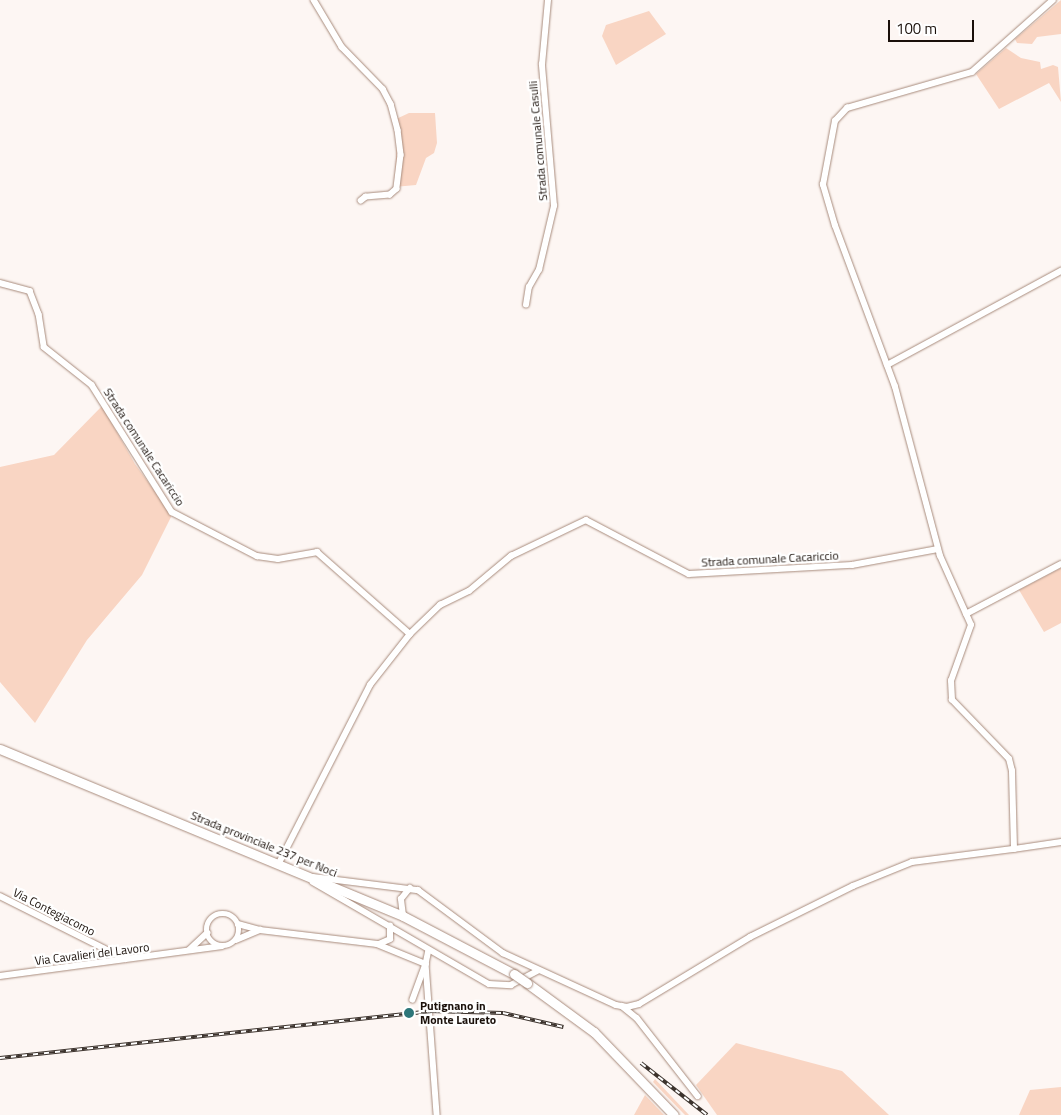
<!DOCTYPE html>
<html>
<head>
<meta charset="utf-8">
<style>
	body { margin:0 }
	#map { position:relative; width:1061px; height:1115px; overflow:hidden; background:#fdf6f3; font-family:"Titillium Web",sans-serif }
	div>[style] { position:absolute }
	.green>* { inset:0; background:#f9d5c3 }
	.roads { filter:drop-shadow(0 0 1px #a88b7c) drop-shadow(0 0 1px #a88b7c) }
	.street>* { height:5.5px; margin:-2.75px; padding:0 2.75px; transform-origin:2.75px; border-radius:2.75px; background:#fff }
	.street>.ring { margin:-2.75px; padding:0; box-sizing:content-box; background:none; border:5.5px solid #fff; border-radius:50% }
	.secondary>* { height:9px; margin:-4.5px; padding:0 4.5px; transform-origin:4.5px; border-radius:4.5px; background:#fff }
	.rail>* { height:4px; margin-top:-2px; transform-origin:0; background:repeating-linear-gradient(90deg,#fff 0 5.5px,#3c332d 0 11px); box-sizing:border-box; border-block:1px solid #3c332d }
	.bridges { filter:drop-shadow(0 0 1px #a88b7c) drop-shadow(0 0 1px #a88b7c) }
	.secondary-bridge>* { height:9px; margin:-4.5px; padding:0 4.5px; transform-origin:4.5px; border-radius:4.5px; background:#fff }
	.dots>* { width:14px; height:14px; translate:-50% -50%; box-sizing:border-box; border:2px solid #fff; border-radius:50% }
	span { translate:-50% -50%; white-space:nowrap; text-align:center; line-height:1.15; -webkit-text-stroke:4.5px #fff; paint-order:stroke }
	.street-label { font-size:12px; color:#1a100a }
	.poi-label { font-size:12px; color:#1a100a; font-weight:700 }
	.left { translate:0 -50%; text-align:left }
	.scale { position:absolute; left:888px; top:20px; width:86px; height:22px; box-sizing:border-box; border:2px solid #1a100a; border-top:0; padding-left:6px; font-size:15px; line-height:18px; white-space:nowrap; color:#1a100a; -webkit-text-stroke:4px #fff; paint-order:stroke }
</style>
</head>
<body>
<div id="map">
	<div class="green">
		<i style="clip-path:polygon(1061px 0,1061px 34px,1037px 37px,1032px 44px,1017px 43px,1015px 39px)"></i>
		<i style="clip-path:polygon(649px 11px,666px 34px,616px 65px,602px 36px,606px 25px)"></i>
		<i style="clip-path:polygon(1006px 48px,1021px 58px,1040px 62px,1041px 69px,1053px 65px,1058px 67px,1061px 102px,1049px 83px,999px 109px,976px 74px)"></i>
		<i style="clip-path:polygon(409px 113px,435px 113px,437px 143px,434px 153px,426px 158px,416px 185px,394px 187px,397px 143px,394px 120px)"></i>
		<i style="clip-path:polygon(102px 406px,135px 464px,172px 515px,142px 575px,87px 640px,35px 723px,0 682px,0 467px,54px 455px)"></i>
		<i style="clip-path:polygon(1061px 568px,1061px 623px,1044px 632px,1019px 590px)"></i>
		<i style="clip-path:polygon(736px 1043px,842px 1071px,889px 1115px,717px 1115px,696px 1085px)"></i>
		<i style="clip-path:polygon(655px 1079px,689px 1115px,685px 1115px,653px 1082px)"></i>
		<i style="clip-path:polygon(1061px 1087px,1061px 1115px,1019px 1115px,1030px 1090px)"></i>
		<i style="clip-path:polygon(645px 1095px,664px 1115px,634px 1115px)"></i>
	</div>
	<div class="roads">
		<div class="street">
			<i style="left:314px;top:0;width:55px;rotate:59.2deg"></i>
			<i style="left:342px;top:47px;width:59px;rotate:45.7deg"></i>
			<i style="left:383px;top:89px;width:17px;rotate:62deg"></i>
			<i style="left:391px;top:104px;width:27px;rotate:75deg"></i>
			<i style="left:398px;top:130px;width:25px;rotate:83deg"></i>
			<i style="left:401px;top:155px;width:34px;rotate:97deg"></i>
			<i style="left:397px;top:189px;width:9px;rotate:139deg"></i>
			<i style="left:390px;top:195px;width:24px;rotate:175deg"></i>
			<i style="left:366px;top:197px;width:6px;rotate:141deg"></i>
			<i style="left:0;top:283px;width:31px;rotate:15deg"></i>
			<i style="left:30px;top:291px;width:25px;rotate:69deg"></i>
			<i style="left:39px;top:314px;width:33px;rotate:81deg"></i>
			<i style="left:44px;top:347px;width:61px;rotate:38.4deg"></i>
			<i style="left:92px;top:385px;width:150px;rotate:57.8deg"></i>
			<i style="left:172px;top:512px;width:96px;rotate:27.4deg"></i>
			<i style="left:257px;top:556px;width:21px;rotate:8deg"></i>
			<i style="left:278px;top:559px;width:40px;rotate:-10deg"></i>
			<i style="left:317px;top:552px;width:124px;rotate:41.4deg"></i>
			<i style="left:526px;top:305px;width:18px;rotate:-81deg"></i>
			<i style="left:529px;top:287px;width:20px;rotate:-60deg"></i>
			<i style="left:539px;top:270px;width:66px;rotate:-76.8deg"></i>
			<i style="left:554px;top:206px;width:142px;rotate:-94.9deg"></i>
			<i style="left:542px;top:65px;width:65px;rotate:-84.7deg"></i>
			<i style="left:887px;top:365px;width:198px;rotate:-28.4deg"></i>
			<i style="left:966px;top:614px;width:107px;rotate:-27.8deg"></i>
			<i style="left:1014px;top:849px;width:48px;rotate:-8.5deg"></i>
			<i style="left:279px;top:863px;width:200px;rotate:-62.9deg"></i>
			<i style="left:370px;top:685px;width:65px;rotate:-51.9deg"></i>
			<i style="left:410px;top:634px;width:42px;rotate:-44deg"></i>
			<i style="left:440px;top:605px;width:32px;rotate:-26deg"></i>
			<i style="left:469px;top:591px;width:55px;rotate:-39.8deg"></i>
			<i style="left:511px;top:556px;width:83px;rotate:-25.6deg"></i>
			<i style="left:586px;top:520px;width:116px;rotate:27.7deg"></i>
			<i style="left:689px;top:574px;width:163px;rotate:-3.2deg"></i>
			<i style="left:852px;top:565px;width:87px;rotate:-10.5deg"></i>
			<i style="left:313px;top:877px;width:106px;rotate:7.1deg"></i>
			<i style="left:418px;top:890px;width:106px;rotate:36.5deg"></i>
			<i style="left:503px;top:953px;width:124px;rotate:24.7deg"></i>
			<i style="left:616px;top:1005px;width:11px;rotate:10deg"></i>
			<i style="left:627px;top:1007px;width:12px;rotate:-14deg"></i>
			<i style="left:639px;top:1004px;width:130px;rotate:-31.1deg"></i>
			<i style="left:750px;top:937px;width:115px;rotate:-26.3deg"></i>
			<i style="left:853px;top:886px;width:64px;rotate:-22.1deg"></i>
			<i style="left:912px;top:862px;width:103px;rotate:-7.3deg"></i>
			<i style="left:1014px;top:849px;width:78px;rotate:-91.5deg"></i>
			<i style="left:1012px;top:771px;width:12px;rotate:-104deg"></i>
			<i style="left:1009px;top:759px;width:82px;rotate:-134deg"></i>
			<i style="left:952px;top:700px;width:19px;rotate:-93deg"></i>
			<i style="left:951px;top:681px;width:59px;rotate:-70.3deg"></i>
			<i style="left:971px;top:625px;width:76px;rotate:-114.2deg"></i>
			<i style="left:940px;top:556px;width:175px;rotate:-104.9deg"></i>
			<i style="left:895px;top:387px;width:172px;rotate:-110.4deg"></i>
			<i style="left:835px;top:226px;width:43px;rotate:-106.3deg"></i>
			<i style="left:823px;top:185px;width:65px;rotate:-79.4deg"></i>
			<i style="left:835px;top:121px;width:18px;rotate:-47deg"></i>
			<i style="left:847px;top:108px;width:130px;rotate:-16.1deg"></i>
			<i style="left:972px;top:72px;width:108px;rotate:-41.6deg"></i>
			<i style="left:313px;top:882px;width:203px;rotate:30.1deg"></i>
			<i style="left:489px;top:984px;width:22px;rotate:3deg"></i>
			<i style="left:511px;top:985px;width:30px;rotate:-28deg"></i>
			<i style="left:0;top:896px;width:140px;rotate:26.7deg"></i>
			<i class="ring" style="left:207px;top:914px;width:26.5px;height:26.5px"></i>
			<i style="left:403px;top:916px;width:17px;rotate:-97deg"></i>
			<i style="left:401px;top:899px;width:14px;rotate:-51deg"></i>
			<i style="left:238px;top:924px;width:23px;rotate:15deg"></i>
			<i style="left:260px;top:930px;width:118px;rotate:6.8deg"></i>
			<i style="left:377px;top:944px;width:53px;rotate:22.2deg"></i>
			<i style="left:426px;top:964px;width:38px;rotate:110deg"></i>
			<i style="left:236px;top:940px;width:26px;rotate:-23deg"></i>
			<i style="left:379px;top:944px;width:12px;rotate:-24deg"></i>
			<i style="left:390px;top:939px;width:13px;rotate:-90deg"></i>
			<i style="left:189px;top:950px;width:25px;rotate:-43deg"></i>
			<i style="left:429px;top:950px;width:14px;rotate:102deg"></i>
			<i style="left:426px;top:964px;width:151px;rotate:85.8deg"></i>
			<i style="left:0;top:976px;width:224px;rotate:-7.7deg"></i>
			<i style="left:622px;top:1006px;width:19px;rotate:39deg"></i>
			<i style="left:637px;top:1018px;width:99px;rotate:52deg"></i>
		</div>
		<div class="secondary">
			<i style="left:0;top:749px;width:436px;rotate:22.5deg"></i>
			<i style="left:403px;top:916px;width:125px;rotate:27.6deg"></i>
			<i style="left:527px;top:983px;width:83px;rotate:36.2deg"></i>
			<i style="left:594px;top:1032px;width:115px;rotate:46.1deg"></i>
		</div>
	</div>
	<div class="rail">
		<i style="left:0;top:1058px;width:433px;rotate:-6.2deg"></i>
		<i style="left:430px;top:1011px;width:73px;rotate:1.6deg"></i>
		<i style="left:503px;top:1013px;width:62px;rotate:13.1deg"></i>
		<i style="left:641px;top:1063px;width:84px;rotate:38.2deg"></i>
	</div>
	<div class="bridges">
		<div class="secondary-bridge">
			<i style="left:514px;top:974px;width:16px;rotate:35deg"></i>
		</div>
	</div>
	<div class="dots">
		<i style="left:409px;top:1013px;background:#2d7679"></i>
	</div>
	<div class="street-label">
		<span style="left:538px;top:141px;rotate:-95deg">Strada comunale Casulli</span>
		<span style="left:144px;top:447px;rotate:57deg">Strada comunale Cacariccio</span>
		<span style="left:770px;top:559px;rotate:-3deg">Strada comunale Cacariccio</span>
		<span style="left:264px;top:844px;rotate:22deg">Strada provinciale 237 per Noci</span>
		<span style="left:54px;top:912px;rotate:27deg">Via Contegiacomo</span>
		<span style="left:92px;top:954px;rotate:-7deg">Via Cavalieri del Lavoro</span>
	</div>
	<div class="poi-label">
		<span class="left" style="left:420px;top:1013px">Putignano in<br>Monte Laureto</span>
	</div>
	<div class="scale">100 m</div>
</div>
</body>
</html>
